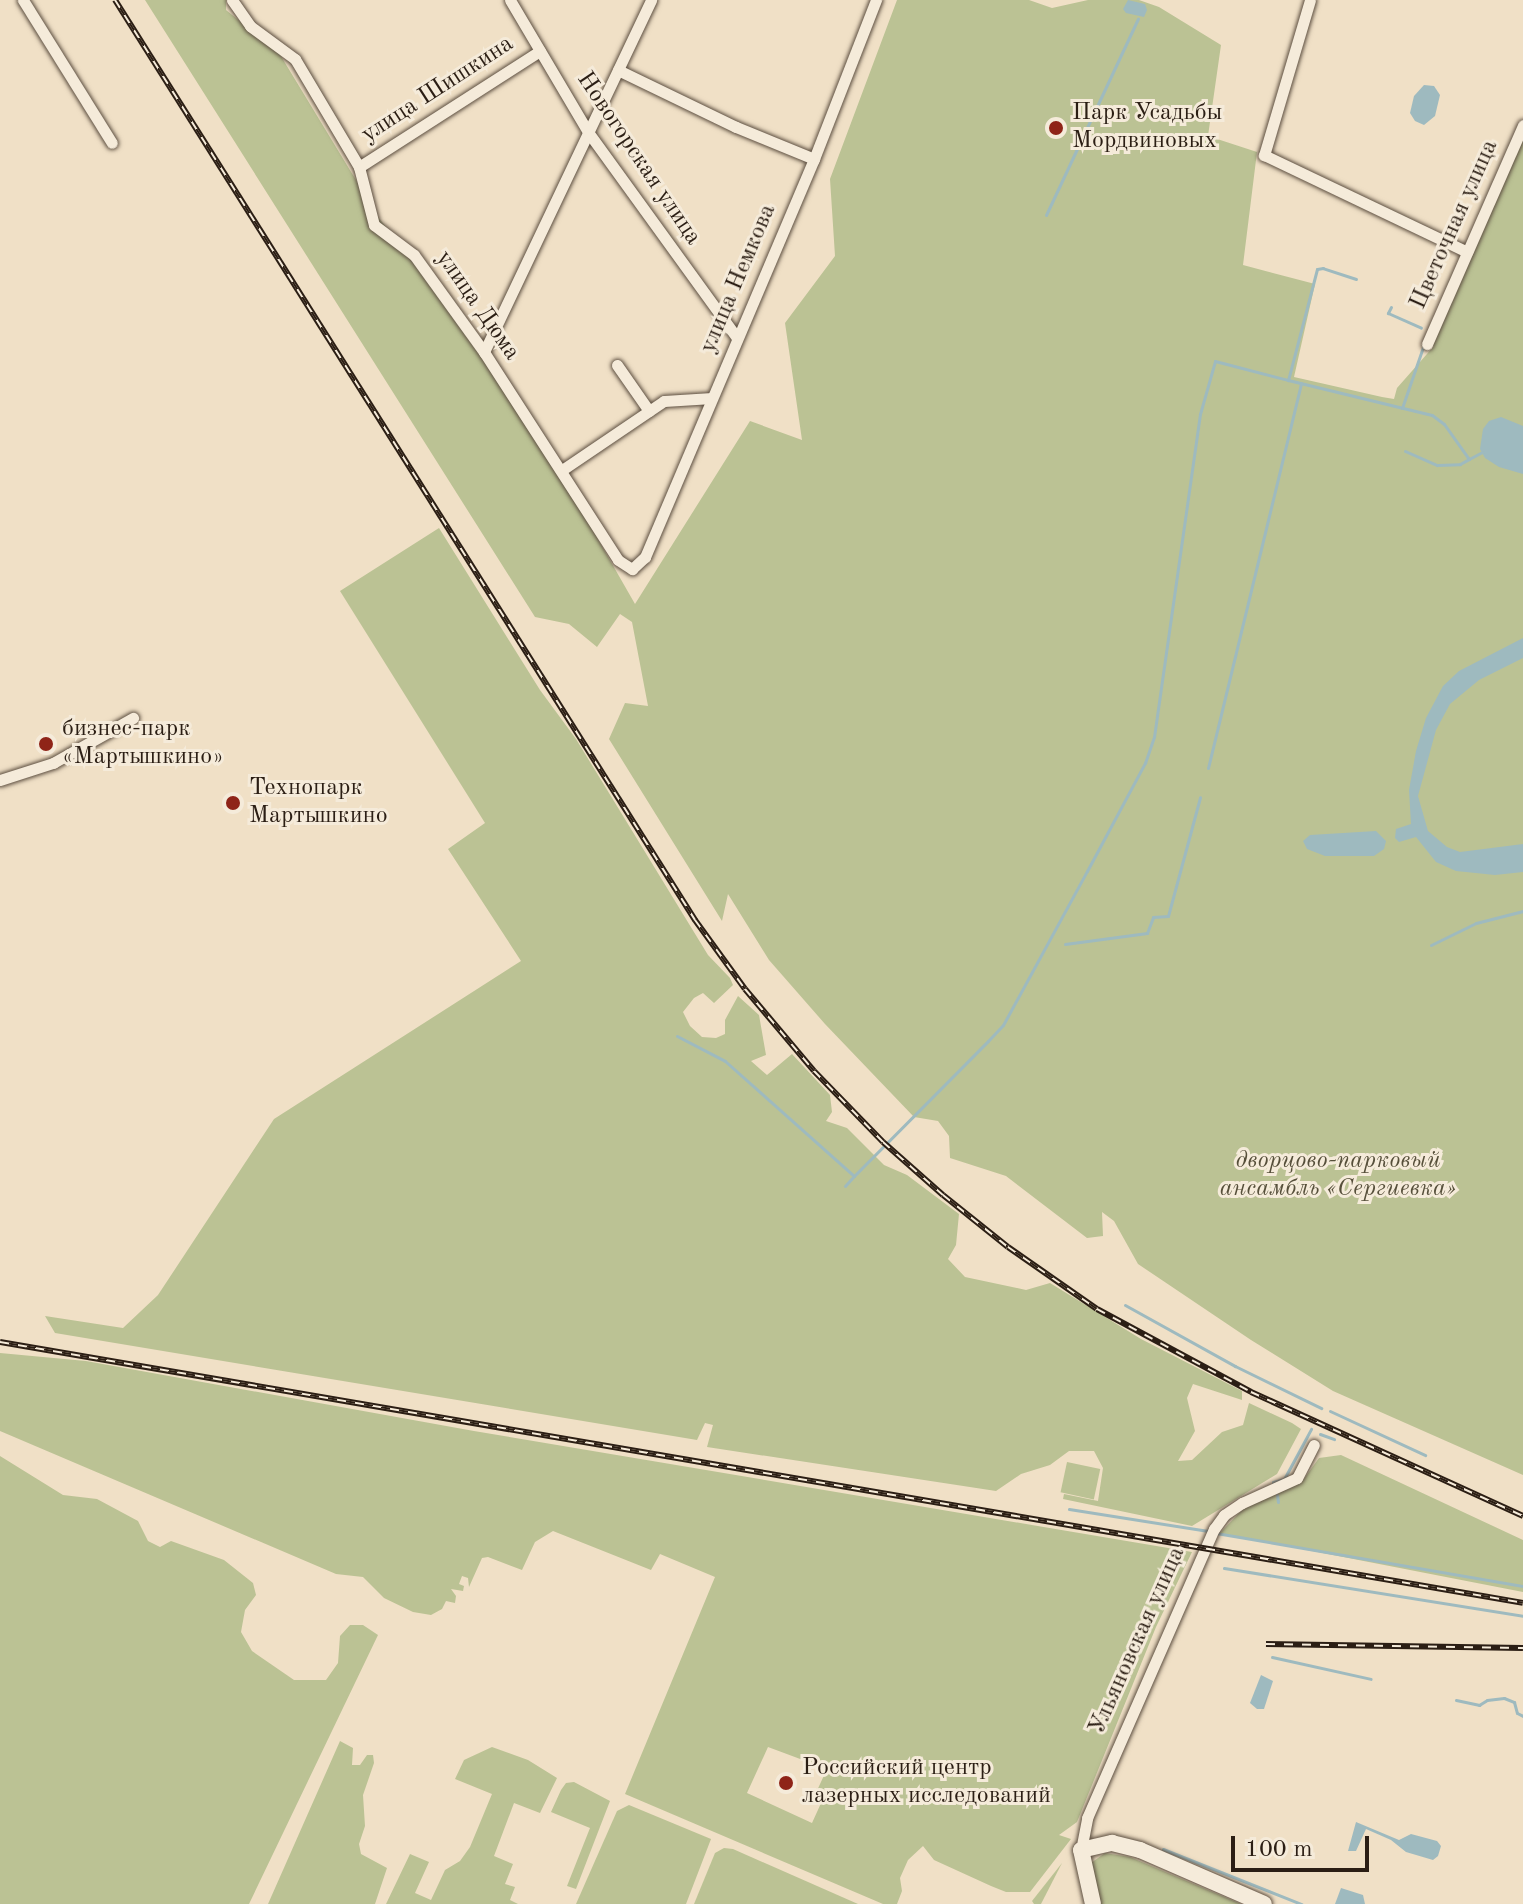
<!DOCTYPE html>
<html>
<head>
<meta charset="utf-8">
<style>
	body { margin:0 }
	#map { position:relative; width:1523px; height:1904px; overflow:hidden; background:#f0e0c6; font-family:"Old Standard TT",serif }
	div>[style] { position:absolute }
	.green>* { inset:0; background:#bbc294; transform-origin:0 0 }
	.water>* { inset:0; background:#9ebabf }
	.stream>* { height:3px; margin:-1.5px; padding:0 1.5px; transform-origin:1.5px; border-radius:1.5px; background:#9ebabf }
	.roads { filter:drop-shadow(0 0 2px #5c4e40) drop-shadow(0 0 2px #5c4e40) }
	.street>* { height:11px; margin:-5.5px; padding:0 5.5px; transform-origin:5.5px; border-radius:5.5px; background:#f5ebda }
	.secondary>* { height:16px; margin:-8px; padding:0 8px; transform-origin:8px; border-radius:8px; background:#f5ebda }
	.rail>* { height:6px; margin-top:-3px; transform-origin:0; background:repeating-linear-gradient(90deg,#f5ebda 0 9px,#2b1e14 0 18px); box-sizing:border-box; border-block:2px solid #2b1e14 }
	.dots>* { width:22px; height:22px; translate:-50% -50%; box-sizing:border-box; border:4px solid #f5ebda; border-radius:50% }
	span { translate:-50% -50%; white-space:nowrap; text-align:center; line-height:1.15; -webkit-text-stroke:6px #f5ebda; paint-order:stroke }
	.street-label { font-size:24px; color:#2b1e14 }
	.poi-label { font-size:24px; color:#2b1e14 }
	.left { translate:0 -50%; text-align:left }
	.park-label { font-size:24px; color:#564f3a; font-style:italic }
	.scale { position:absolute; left:1231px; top:1836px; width:138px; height:36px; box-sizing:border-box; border:4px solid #2b1e14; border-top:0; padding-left:10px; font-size:24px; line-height:28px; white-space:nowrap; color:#2b1e14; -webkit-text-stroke:6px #f5ebda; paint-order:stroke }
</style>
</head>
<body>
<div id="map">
	<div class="green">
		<i style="clip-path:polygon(145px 0,226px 0,226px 10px,279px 53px,379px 218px,512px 389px,635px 604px,750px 421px,802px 440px,785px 323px,835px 256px,830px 179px,897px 0,1029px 0,1052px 8px,1088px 0,1139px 0,1159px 7px,1221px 45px,1208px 136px,1257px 152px,1243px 265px,1315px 284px,1294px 377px,1382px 397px,1394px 399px,1397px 388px,1434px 346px,1432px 345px,1523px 136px,1523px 1475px,1333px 1391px,1251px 1340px,1138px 1264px,1114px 1221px,1102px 1212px,1103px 1236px,1087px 1238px,1006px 1176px,950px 1158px,949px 1136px,938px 1121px,914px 1117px,825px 1024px,769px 960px,728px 894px,722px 921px,609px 739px,625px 703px,648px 706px,632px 622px,620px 614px,597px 647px,569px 624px,535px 617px)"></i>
		<i style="clip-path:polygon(439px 528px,540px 690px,576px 739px,708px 955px,730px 978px,733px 985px,714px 1003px,703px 993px,694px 998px,683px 1012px,690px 1026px,702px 1037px,716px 1038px,725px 1034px,725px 1020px,738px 996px,759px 1015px,766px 1055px,751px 1061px,767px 1075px,792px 1054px,830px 1095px,832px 1112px,826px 1121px,847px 1128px,884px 1165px,907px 1175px,959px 1214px,956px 1245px,948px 1259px,965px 1277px,1026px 1290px,1050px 1283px,1141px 1339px,1242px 1391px,1242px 1400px,1193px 1384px,1187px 1398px,1195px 1431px,1178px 1461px,1192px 1460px,1222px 1432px,1243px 1425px,1249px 1403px,1292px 1423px,1301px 1429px,1277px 1474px,1192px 1526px,1063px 1499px,1064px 1494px,1098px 1501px,1103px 1468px,1094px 1451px,1069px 1451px,1050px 1465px,1021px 1474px,996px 1491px,707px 1447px,713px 1425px,705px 1423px,697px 1440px,55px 1333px,45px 1316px,123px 1328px,158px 1295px,274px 1119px,521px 961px,448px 849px,485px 823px,340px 591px)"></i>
		<i style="clip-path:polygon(evenodd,0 1353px,86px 1361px,474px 1431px,1192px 1552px,1156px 1627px,1077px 1822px,1059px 1835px,1071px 1839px,1030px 1892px,1006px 1892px,991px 1886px,934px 1860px,923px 1846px,908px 1860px,900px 1878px,902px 1891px,897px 1904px,883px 1904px,625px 1794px,715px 1577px,660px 1554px,651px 1570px,553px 1531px,535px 1542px,522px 1570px,488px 1557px,482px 1558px,469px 1587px,468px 1578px,462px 1576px,459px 1584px,464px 1586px,463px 1591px,451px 1589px,456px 1596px,455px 1603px,446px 1601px,442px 1609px,431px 1615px,413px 1612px,384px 1598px,363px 1577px,336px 1574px,0 1431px,0 1353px,768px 1747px,827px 1769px,814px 1797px,822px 1801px,812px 1823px,747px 1793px,768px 1747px)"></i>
		<i style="clip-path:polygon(1341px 1455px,1523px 1540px,1523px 1592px,1220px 1533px,1244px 1508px,1301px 1483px,1319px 1458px)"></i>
		<i style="clip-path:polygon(0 1456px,63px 1495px,97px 1499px,138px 1521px,148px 1541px,160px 1547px,171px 1541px,224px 1560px,253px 1583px,256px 1595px,245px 1610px,241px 1632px,252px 1651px,294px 1680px,326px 1680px,338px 1663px,340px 1636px,350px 1625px,363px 1625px,378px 1635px,249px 1904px,0 1904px)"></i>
		<i style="left:1067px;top:1462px;width:34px;height:31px;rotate:12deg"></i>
		<i style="clip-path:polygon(340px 1741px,353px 1748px,352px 1765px,360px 1765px,367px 1755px,373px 1755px,374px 1763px,363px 1795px,365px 1826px,359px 1844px,361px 1854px,387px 1868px,375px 1904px,268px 1904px)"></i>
		<i style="clip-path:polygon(492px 1747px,528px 1760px,557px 1778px,540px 1813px,514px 1803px,494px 1856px,513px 1864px,505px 1884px,515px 1887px,510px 1900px,518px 1904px,386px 1904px,410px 1854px,429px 1862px,415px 1893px,431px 1900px,445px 1870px,460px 1861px,470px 1847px,492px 1794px,455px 1779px,464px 1760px)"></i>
		<i style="clip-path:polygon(574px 1782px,610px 1801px,576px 1889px,567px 1886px,590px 1828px,551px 1812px,561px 1790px,566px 1783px)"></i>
		<i style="clip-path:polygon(629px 1805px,711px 1839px,686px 1904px,576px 1904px,617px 1811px)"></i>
		<i style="clip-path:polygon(724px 1848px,733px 1849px,858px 1904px,694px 1904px,715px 1853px)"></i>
		<i style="clip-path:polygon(1105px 1853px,1130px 1857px,1241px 1904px,1099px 1904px,1091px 1863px)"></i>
		<i style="clip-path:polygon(1062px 1863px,1041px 1904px,1034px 1904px,1032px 1901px)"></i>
	</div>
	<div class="water">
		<i style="clip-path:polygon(1128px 0,1145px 4px,1147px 10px,1144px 17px,1126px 13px,1123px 9px)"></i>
		<i style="clip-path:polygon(1424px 85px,1434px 86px,1440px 95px,1435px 116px,1424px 125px,1415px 121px,1410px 113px,1414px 96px)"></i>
		<i style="clip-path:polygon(1501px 417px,1523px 426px,1523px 474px,1499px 467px,1485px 458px,1480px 449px,1483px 429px,1489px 421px)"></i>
		<i style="clip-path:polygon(1523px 638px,1523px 658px,1479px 680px,1450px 704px,1436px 730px,1418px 796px,1428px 831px,1447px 847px,1460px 852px,1523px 844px,1523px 872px,1495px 875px,1456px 871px,1436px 862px,1416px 837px,1399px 842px,1395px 838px,1396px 829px,1411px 824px,1409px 790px,1416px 751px,1426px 718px,1443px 686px,1459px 671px)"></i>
		<i style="clip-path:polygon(1376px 831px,1386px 841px,1384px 849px,1374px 856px,1325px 856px,1307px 849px,1303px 841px,1310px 835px)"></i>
		<i style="clip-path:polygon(1261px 1675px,1273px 1681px,1264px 1709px,1257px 1709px,1250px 1703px)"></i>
		<i style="clip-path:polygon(1356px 1822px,1399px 1840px,1411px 1834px,1437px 1841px,1441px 1846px,1438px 1856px,1433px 1860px,1406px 1852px,1391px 1840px,1366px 1829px,1356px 1851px,1348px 1851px)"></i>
		<i style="clip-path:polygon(1341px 1888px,1363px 1895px,1365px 1904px,1335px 1904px)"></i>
	</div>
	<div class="stream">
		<i style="left:1046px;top:215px;width:217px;rotate:-64.9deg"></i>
		<i style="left:1356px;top:279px;width:35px;rotate:-162deg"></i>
		<i style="left:1323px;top:268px;width:6px;rotate:171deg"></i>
		<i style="left:1317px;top:269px;width:115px;rotate:104.6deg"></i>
		<i style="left:1288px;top:380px;width:148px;rotate:13.7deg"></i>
		<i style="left:1432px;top:415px;width:15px;rotate:37deg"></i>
		<i style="left:1444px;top:424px;width:43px;rotate:54.5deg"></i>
		<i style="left:1469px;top:459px;width:15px;rotate:-28deg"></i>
		<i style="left:1391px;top:307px;width:7px;rotate:117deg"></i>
		<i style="left:1388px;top:313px;width:36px;rotate:24deg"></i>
		<i style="left:1402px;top:408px;width:65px;rotate:-71deg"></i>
		<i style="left:1405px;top:451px;width:35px;rotate:24deg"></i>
		<i style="left:1437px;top:465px;width:23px;rotate:-2deg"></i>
		<i style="left:1460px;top:464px;width:10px;rotate:-29deg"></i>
		<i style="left:1208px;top:768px;width:396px;rotate:-76.4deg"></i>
		<i style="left:1065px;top:944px;width:83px;rotate:-7.6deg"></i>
		<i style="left:1147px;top:933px;width:17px;rotate:-69deg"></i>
		<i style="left:1153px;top:917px;width:15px;rotate:-4deg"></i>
		<i style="left:1168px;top:916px;width:123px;rotate:-74.9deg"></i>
		<i style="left:1431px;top:945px;width:50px;rotate:-26.1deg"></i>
		<i style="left:1476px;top:923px;width:49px;rotate:-14.3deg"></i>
		<i style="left:677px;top:1036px;width:54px;rotate:27.5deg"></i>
		<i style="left:725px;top:1061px;width:173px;rotate:41.7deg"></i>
		<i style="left:854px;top:1176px;width:190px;rotate:-45.2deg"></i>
		<i style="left:988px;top:1041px;width:22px;rotate:-47deg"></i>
		<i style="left:1003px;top:1025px;width:175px;rotate:-61.4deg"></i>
		<i style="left:1087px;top:871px;width:123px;rotate:-61.8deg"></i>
		<i style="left:1145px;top:763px;width:28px;rotate:-71deg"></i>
		<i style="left:1154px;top:737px;width:326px;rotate:-81.9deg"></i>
		<i style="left:1200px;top:414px;width:55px;rotate:-74.2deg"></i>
		<i style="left:1215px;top:361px;width:75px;rotate:14.6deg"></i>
		<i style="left:845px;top:1186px;width:12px;rotate:-48deg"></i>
		<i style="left:1125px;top:1305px;width:126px;rotate:29deg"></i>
		<i style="left:1235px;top:1366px;width:96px;rotate:26deg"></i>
		<i style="left:1330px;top:1411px;width:105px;rotate:24.9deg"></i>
		<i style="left:1320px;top:1434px;width:15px;rotate:20deg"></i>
		<i style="left:1274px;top:1486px;width:4px;rotate:-104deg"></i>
		<i style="left:1273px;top:1482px;width:11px;rotate:-15deg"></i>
		<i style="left:1284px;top:1479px;width:57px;rotate:-61.6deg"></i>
		<i style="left:1277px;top:1495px;width:7px;rotate:82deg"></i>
		<i style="left:1069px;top:1509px;width:141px;rotate:9deg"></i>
		<i style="left:1216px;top:1533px;width:312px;rotate:9.8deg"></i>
		<i style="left:1224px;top:1568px;width:303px;rotate:9.1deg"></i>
		<i style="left:1272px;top:1657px;width:101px;rotate:12.5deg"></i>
		<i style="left:1456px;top:1700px;width:24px;rotate:12deg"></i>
		<i style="left:1479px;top:1705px;width:9px;rotate:-32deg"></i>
		<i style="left:1487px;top:1700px;width:17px;rotate:-7deg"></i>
		<i style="left:1504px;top:1698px;width:11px;rotate:22deg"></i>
		<i style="left:1514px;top:1702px;width:11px;rotate:75deg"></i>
		<i style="left:1517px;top:1713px;width:7px;rotate:27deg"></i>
		<i style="left:1163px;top:1849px;width:149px;rotate:21.7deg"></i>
	</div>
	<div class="roads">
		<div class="street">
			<i style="left:23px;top:0;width:168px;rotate:58.1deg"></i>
			<i style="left:232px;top:0;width:32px;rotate:55deg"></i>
			<i style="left:250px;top:26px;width:56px;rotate:36.3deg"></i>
			<i style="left:295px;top:59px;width:126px;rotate:59.3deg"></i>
			<i style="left:359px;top:167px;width:60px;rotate:75.5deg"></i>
			<i style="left:374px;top:225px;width:50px;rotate:36.9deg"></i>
			<i style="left:414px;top:255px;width:120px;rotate:54.2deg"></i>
			<i style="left:484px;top:352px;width:247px;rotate:57.2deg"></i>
			<i style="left:618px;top:560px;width:17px;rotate:33deg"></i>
			<i style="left:632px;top:569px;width:18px;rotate:-43deg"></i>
			<i style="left:645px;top:557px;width:432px;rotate:-67deg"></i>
			<i style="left:814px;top:159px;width:171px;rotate:-68.7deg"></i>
			<i style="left:510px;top:0;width:153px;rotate:59.4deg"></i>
			<i style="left:588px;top:132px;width:254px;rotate:54.1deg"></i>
			<i style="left:1310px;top:0;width:162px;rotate:106.5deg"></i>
			<i style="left:1264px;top:155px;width:225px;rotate:25.5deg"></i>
			<i style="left:618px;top:70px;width:131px;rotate:25.8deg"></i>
			<i style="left:736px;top:127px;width:84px;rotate:22.3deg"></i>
			<i style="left:359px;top:167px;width:215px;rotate:-32.7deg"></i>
			<i style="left:1427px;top:344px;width:239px;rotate:-66.3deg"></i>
			<i style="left:484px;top:352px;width:390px;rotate:-64.6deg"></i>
			<i style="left:617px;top:365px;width:56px;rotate:55.2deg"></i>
			<i style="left:562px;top:470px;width:123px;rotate:-34.1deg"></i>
			<i style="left:664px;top:401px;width:48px;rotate:-3.6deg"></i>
			<i style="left:0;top:780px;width:56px;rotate:-17.8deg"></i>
			<i style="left:53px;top:763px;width:92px;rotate:-29.4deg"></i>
			<i style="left:1081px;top:1850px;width:33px;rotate:-79deg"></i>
			<i style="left:1087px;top:1818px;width:316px;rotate:-66.3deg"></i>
			<i style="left:1214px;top:1529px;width:17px;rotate:-54deg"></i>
			<i style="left:1224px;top:1515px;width:22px;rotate:-34deg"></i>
			<i style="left:1242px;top:1503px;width:60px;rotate:-24.4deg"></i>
			<i style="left:1297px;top:1478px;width:37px;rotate:-63deg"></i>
		</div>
		<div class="secondary">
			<i style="left:1093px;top:1904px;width:55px;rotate:-102.5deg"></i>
			<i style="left:1081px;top:1850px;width:32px;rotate:-13deg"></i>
			<i style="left:1112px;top:1843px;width:29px;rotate:14deg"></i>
			<i style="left:1140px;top:1850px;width:135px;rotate:23.5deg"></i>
		</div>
	</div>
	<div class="rail">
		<i style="left:115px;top:0;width:1088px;rotate:57.77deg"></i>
		<i style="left:695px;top:920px;width:85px;rotate:54.1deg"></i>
		<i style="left:745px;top:989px;width:107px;rotate:49.9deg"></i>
		<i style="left:814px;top:1071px;width:99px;rotate:45.8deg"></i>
		<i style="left:883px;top:1142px;width:80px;rotate:41.5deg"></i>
		<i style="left:943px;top:1195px;width:83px;rotate:38.7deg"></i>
		<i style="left:1008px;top:1247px;width:108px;rotate:34.9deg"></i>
		<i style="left:1097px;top:1309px;width:175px;rotate:28.3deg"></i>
		<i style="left:1251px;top:1392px;width:299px;rotate:24.5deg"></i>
		<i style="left:0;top:1342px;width:1545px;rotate:9.72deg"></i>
		<i style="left:1266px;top:1644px;width:257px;rotate:0.9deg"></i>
	</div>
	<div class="dots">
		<i style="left:1056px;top:128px;background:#8f2418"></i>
		<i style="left:46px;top:744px;background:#8f2418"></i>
		<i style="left:233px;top:803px;background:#8f2418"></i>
		<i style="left:786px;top:1783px;background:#8f2418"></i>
	</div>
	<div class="street-label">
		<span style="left:438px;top:90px;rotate:-33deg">улица Шишкина</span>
		<span style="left:638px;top:159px;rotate:56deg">Новогорская улица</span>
		<span style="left:1455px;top:225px;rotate:-66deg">Цветочная улица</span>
		<span style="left:739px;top:279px;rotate:-67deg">улица Немкова</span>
		<span style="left:477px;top:306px;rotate:55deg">улица Дюма</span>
		<span style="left:1138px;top:1641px;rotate:-66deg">Ульяновская улица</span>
	</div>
	<div class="poi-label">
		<span class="left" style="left:1072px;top:128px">Парк Усадьбы<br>Мордвиновых</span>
		<span class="left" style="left:62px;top:744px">бизнес-парк<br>«Мартышкино»</span>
		<span class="left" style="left:249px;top:803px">Технопарк<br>Мартышкино</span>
		<span class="left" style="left:802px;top:1783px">Российский центр<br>лазерных исследований</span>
	</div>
	<div class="park-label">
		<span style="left:1338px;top:1176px">дворцово-парковый<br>ансамбль «Сергиевка»</span>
	</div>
	<div class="scale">100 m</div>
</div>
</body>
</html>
